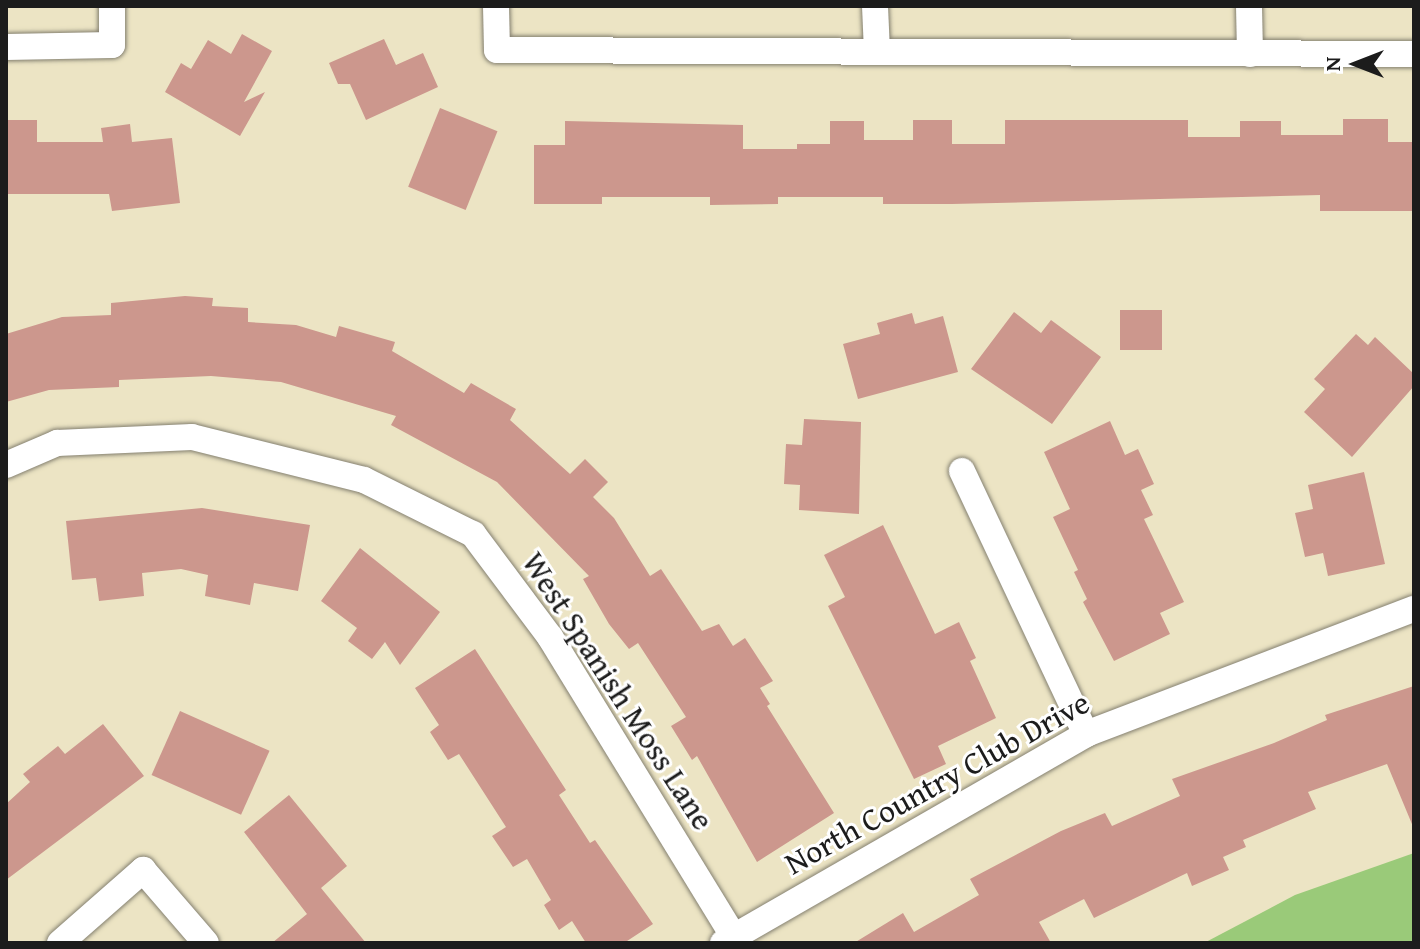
<!DOCTYPE html>
<html>
<head>
<meta charset="utf-8">
<style>
	body { margin:0 }
	#map { position:relative; width:1420px; height:949px; overflow:hidden; background:#ece4c4; font-family:"Gentium Book Plus",serif }
	div>[style] { position:absolute }
	.green>* { inset:0; background:#9aca79 }
	.building>* { inset:0; background:#cc978d; transform-origin:0 0 }
	.roads { filter:drop-shadow(0 0 2px #848070) drop-shadow(0 0 2px #848070) }
	.street>* { height:26px; margin:-13px; padding:0 13px; transform-origin:13px; border-radius:13px; background:#fff }
	span { translate:-50% -50%; white-space:nowrap; text-align:center; line-height:1.15; -webkit-text-stroke:6px #fff; paint-order:stroke }
	.street-label { font-size:32px; color:#1c1c1c }
	.frame { position:absolute; inset:0; border:8px solid #1c1c1c; pointer-events:none }
	.north { position:absolute; left:1316px; top:24px; width:80px; height:80px; -webkit-text-stroke:6px #fff; paint-order:stroke; rotate:270deg; font-size:22px; font-weight:700; line-height:32px; text-align:center; color:#1c1c1c }
	.north::after { content:''; display:block; margin:auto; width:28px; height:36px; background:#1c1c1c; clip-path:polygon(50% 0,100% 100%,50% 72%,0 100%) }
</style>
</head>
<body>
<div id="map">
	<div class="green">
		<i style="clip-path:polygon(1414px 853px,1414px 943px,1204px 943px,1295px 895px)"></i>
	</div>
	<div class="building">
		<i style="clip-path:polygon(242px 34px,272px 51px,244px 102px,265px 92px,240px 136px,165px 92px,181px 63px,191px 69px,208px 40px,231px 54px)"></i>
		<i style="clip-path:polygon(384px 39px,396px 65px,423px 53px,438px 87px,366px 120px,350px 84px,338px 84px,329px 63px)"></i>
		<i style="left:440px;top:108px;width:62px;height:85px;rotate:22deg"></i>
		<i style="clip-path:polygon(1343px 119px,1388px 119px,1388px 142px,1414px 142px,1414px 211px,1320px 211px,1320px 195px,952px 204px,883px 204px,883px 197px,778px 197px,778px 204px,710px 205px,710px 197px,602px 197px,602px 204px,534px 204px,534px 145px,565px 145px,565px 121px,743px 125px,743px 149px,797px 149px,797px 144px,830px 144px,830px 121px,864px 121px,864px 140px,913px 140px,913px 120px,952px 120px,952px 144px,1005px 144px,1005px 120px,1188px 120px,1188px 137px,1240px 137px,1240px 121px,1281px 121px,1281px 135px,1343px 135px)"></i>
		<i style="clip-path:polygon(6px 120px,37px 120px,37px 142px,103px 142px,101px 128px,130px 124px,132px 142px,172px 138px,180px 203px,112px 211px,109px 194px,6px 194px)"></i>
		<i style="clip-path:polygon(185px 296px,213px 298px,212px 306px,248px 308px,248px 322px,296px 325px,336px 337px,339px 326px,395px 342px,392px 351px,464px 393px,471px 383px,516px 409px,510px 420px,570px 474px,585px 459px,608px 482px,593px 497px,614px 518px,650px 576px,661px 569px,702px 631px,719px 624px,733px 646px,745px 638px,773px 681px,760px 688px,770px 704px,767px 706px,834px 813px,757px 862px,697px 756px,692px 760px,671px 726px,686px 717px,638px 643px,629px 649px,609px 624px,583px 579px,589px 576px,497px 482px,391px 425px,396px 416px,281px 382px,211px 376px,119px 380px,119px 387px,49px 390px,6px 402px,6px 334px,62px 317px,111px 315px,111px 303px)"></i>
		<i style="left:1120px;top:310px;width:42px;height:40px"></i>
		<i style="clip-path:polygon(1014px 312px,1041px 333px,1051px 320px,1101px 357px,1052px 424px,971px 369px)"></i>
		<i style="clip-path:polygon(912px 313px,915px 324px,943px 316px,958px 372px,858px 399px,843px 344px,880px 334px,877px 323px)"></i>
		<i style="clip-path:polygon(1356px 334px,1368px 345px,1375px 337px,1414px 374px,1414px 386px,1352px 457px,1304px 412px,1325px 389px,1314px 379px)"></i>
		<i style="clip-path:polygon(804px 419px,861px 422px,859px 514px,799px 510px,800px 485px,784px 484px,786px 444px,802px 445px)"></i>
		<i style="clip-path:polygon(1110px 421px,1125px 455px,1138px 449px,1154px 484px,1141px 490px,1153px 515px,1144px 519px,1184px 602px,1160px 613px,1170px 634px,1114px 661px,1083px 602px,1087px 599px,1074px 572px,1078px 570px,1053px 517px,1070px 509px,1044px 452px)"></i>
		<i style="clip-path:polygon(1364px 472px,1385px 564px,1328px 576px,1323px 553px,1305px 557px,1295px 513px,1313px 509px,1308px 485px)"></i>
		<i style="clip-path:polygon(202px 508px,310px 525px,298px 591px,254px 583px,250px 605px,205px 596px,208px 575px,181px 569px,142px 573px,144px 596px,99px 601px,96px 578px,72px 580px,66px 521px)"></i>
		<i style="clip-path:polygon(883px 525px,935px 634px,959px 622px,976px 658px,970px 661px,996px 718px,938px 746px,946px 764px,914px 779px,828px 606px,845px 597px,824px 555px)"></i>
		<i style="clip-path:polygon(360px 548px,440px 612px,400px 665px,385px 642px,372px 659px,348px 641px,357px 628px,321px 601px)"></i>
		<i style="clip-path:polygon(475px 649px,566px 790px,559px 795px,590px 843px,595px 840px,653px 924px,624px 943px,586px 943px,572px 921px,559px 930px,544px 905px,551px 900px,527px 859px,513px 867px,492px 836px,506px 827px,459px 754px,448px 760px,430px 732px,439px 725px,415px 688px)"></i>
		<i style="clip-path:polygon(1414px 686px,1414px 829px,1387px 764px,1308px 792px,1316px 809px,1243px 840px,1246px 847px,1223px 857px,1229px 870px,1192px 886px,1187px 873px,1094px 918px,1084px 899px,1039px 922px,1051px 943px,854px 943px,903px 913px,914px 932px,979px 895px,970px 879px,1061px 831px,1105px 813px,1112px 826px,1180px 796px,1172px 779px,1274px 743px,1327px 720px,1325px 715px)"></i>
		<i style="left:180px;top:711px;width:98px;height:70px;rotate:24deg"></i>
		<i style="clip-path:polygon(103px 724px,144px 776px,6px 880px,6px 804px,30px 782px,23px 774px,58px 746px,65px 754px)"></i>
		<i style="clip-path:polygon(289px 795px,347px 866px,321px 888px,366px 943px,272px 943px,307px 914px,244px 832px)"></i>
	</div>
	<div class="roads">
		<div class="street">
			<i style="left:496px;top:6px;width:44px;rotate:88.7deg"></i>
			<i style="left:497px;top:50px;width:917px;rotate:0.25deg"></i>
			<i style="left:875px;top:6px;width:45px;rotate:87.5deg"></i>
			<i style="left:1249px;top:6px;width:48px;rotate:88.8deg"></i>
			<i style="left:6px;top:47px;width:106px;rotate:-1.1deg"></i>
			<i style="left:112px;top:45px;width:39px;rotate:-90deg"></i>
			<i style="left:6px;top:465px;width:56px;rotate:-23.3deg"></i>
			<i style="left:57px;top:443px;width:135px;rotate:-2.5deg"></i>
			<i style="left:192px;top:437px;width:177px;rotate:14deg"></i>
			<i style="left:364px;top:480px;width:122px;rotate:26.4deg"></i>
			<i style="left:473px;top:534px;width:129px;rotate:53.2deg"></i>
			<i style="left:550px;top:637px;width:351px;rotate:58.5deg"></i>
			<i style="left:962px;top:471px;width:291px;rotate:64.8deg"></i>
			<i style="left:60px;top:943px;width:111px;rotate:-41.3deg"></i>
			<i style="left:143px;top:870px;width:96px;rotate:49.2deg"></i>
			<i style="left:723px;top:943px;width:419px;rotate:-29.9deg"></i>
			<i style="left:1086px;top:734px;width:351px;rotate:-20.9deg"></i>
		</div>
	</div>
	<div class="street-label">
		<span style="left:618px;top:691px;rotate:57deg">West Spanish Moss Lane</span>
		<span style="left:937px;top:783px;rotate:-29deg">North Country Club Drive</span>
	</div>
	<div class="frame"></div>
	<div class="north">N</div>
</div>
</body>
</html>
